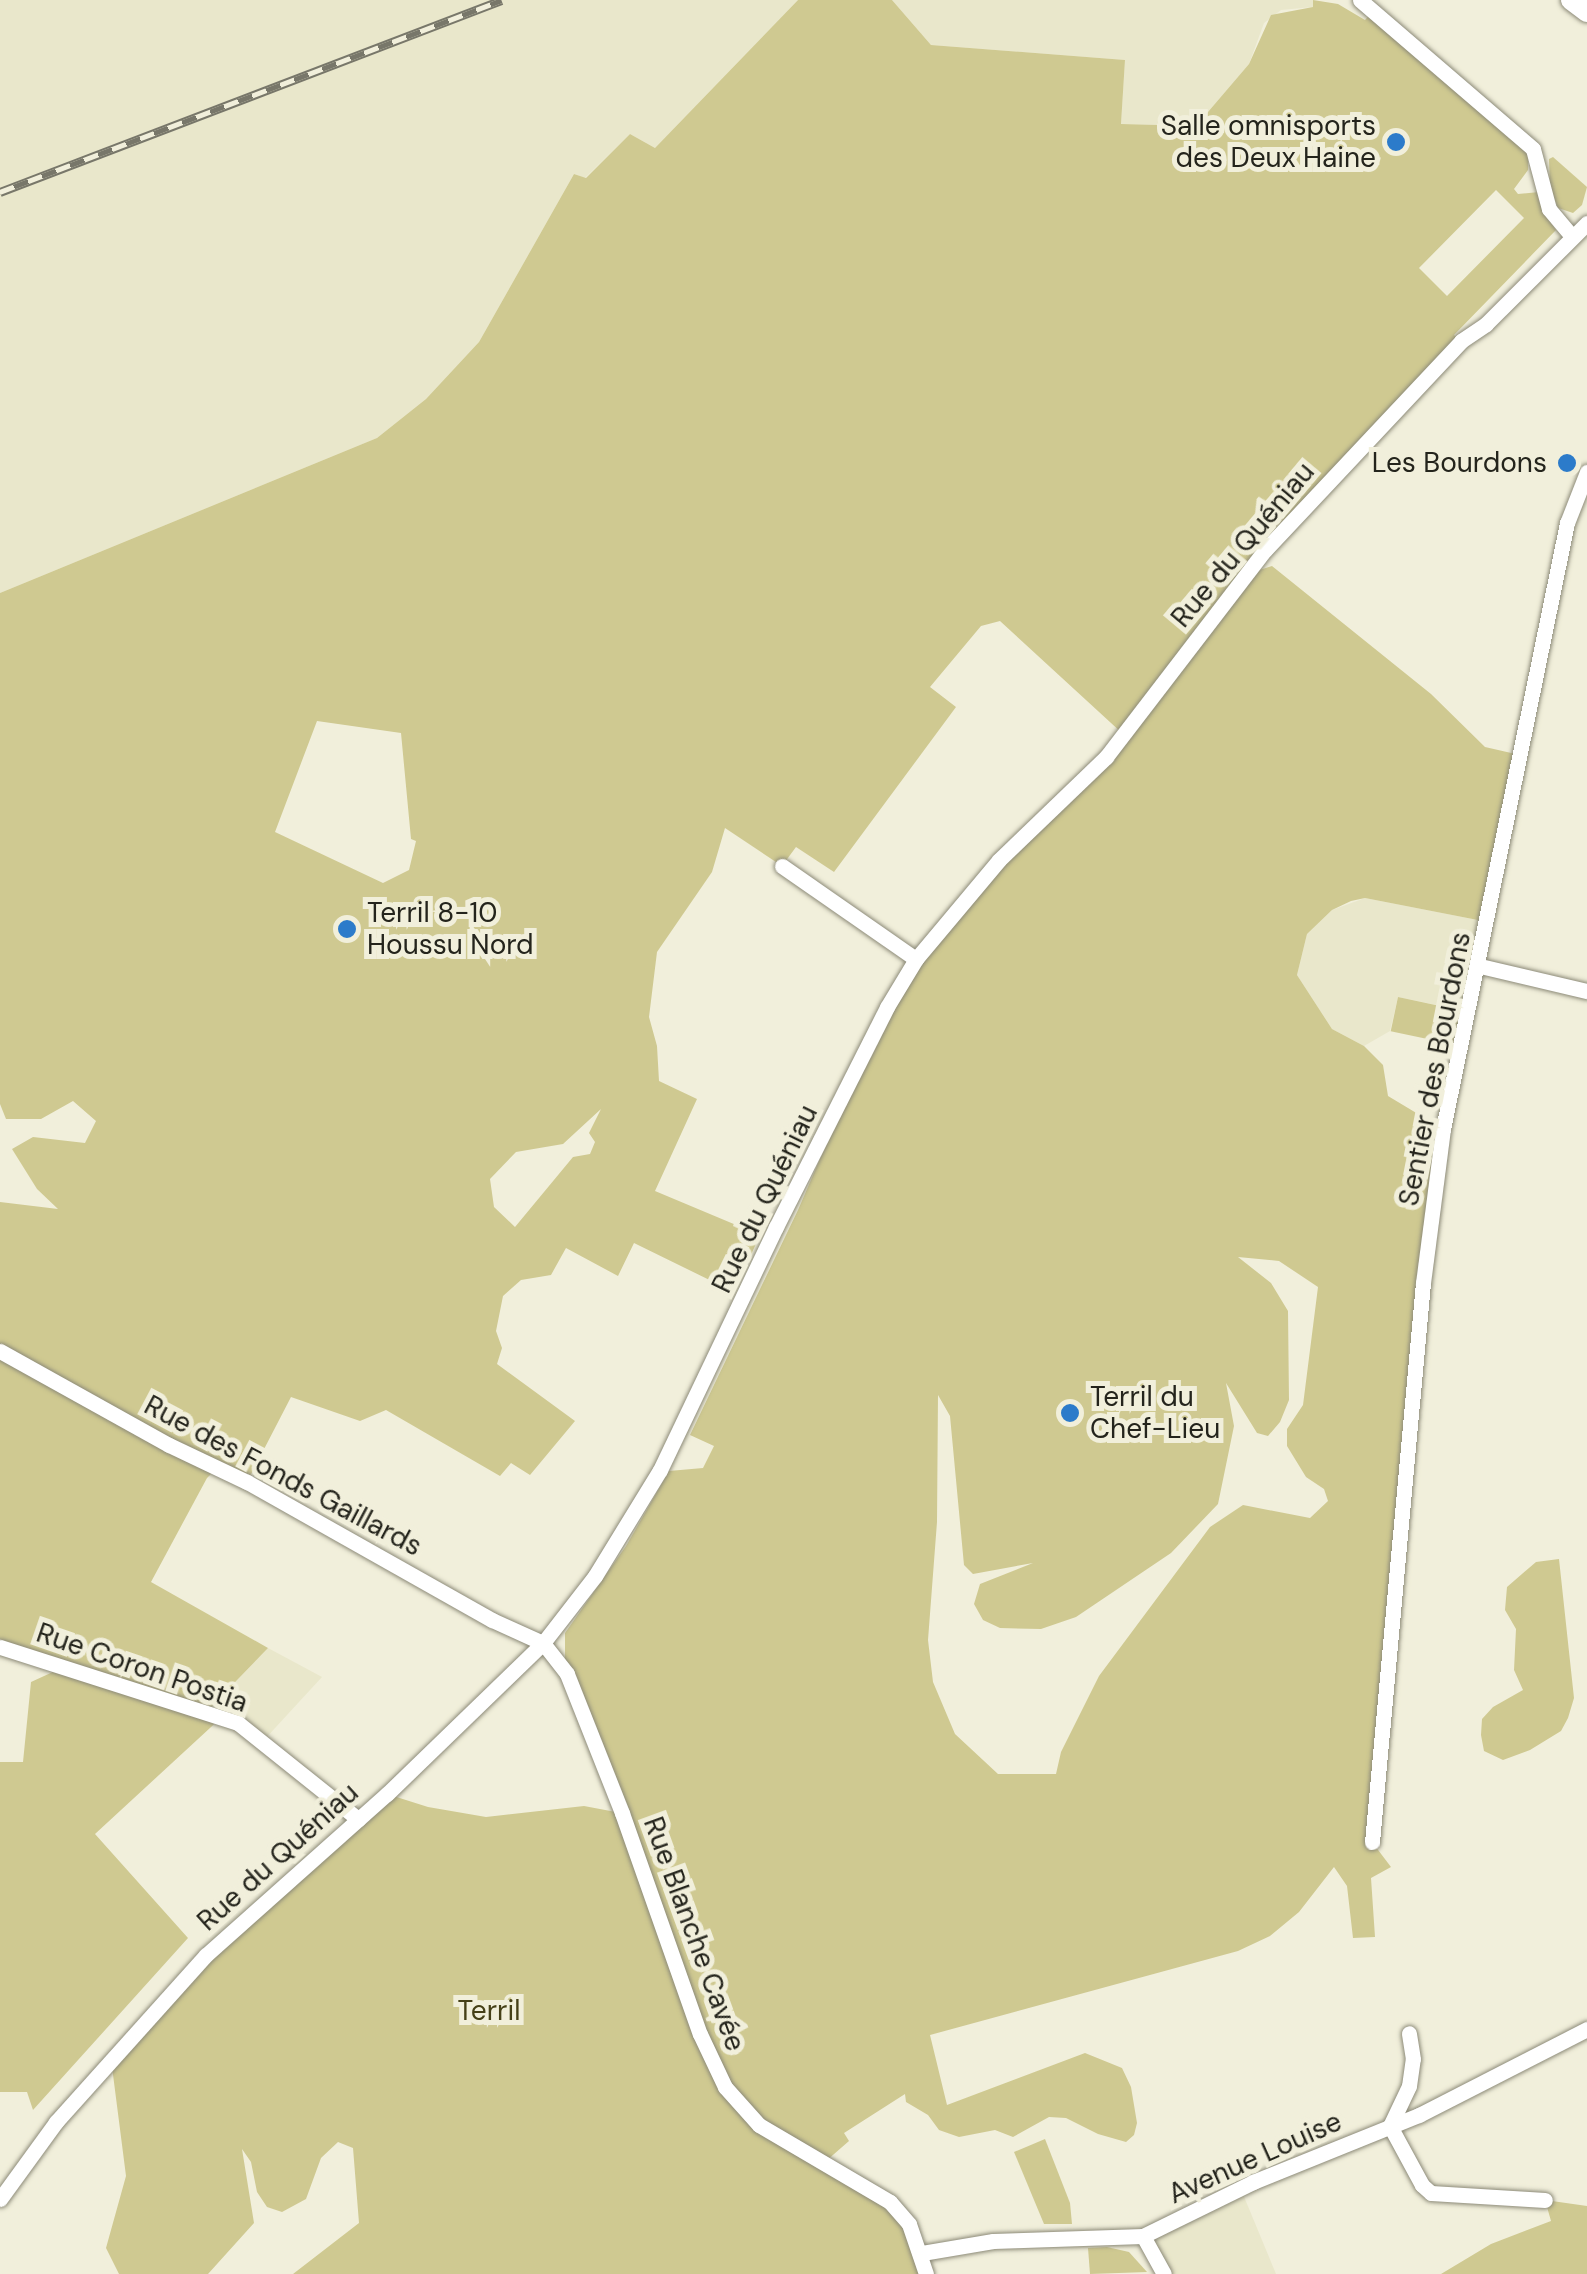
<!DOCTYPE html>
<html>
<head>
<meta charset="utf-8">
<style>
	body { margin:0 }
	#map { position:relative; width:1587px; height:2274px; overflow:hidden; background:#f1efdb; font-family:"DM Sans",sans-serif }
	div>[style] { position:absolute }
	.built>* { inset:0; background:#e9e7cb }
	.green>* { inset:0; background:#cfc991; transform-origin:0 0 }
	.roads { filter:drop-shadow(0 0 2px #8c8a78) drop-shadow(0 0 2px #8c8a78) }
	.minor>* { height:15px; margin:-7.5px; padding:0 7.5px; transform-origin:7.5px; border-radius:7.5px; background:#fff }
	.major>* { height:20px; margin:-10px; padding:0 10px; transform-origin:10px; border-radius:10px; background:#fff }
	.rail>* { height:9px; margin-top:-4.5px; transform-origin:0; background:repeating-linear-gradient(90deg,#f1efdb 0 15px,#78776a 0 30px); box-sizing:border-box; border-block:2px solid #78776a }
	.dots>* { width:28px; height:28px; translate:-50% -50%; box-sizing:border-box; border:5px solid #f1efdb; border-radius:50% }
	span { translate:-50% -50%; white-space:nowrap; text-align:center; line-height:1.15; -webkit-text-stroke:10px #f1efdb; paint-order:stroke }
	.poi-label { font-size:28px; color:#24241c }
	.right { translate:-100% -50%; text-align:right }
	.left { translate:0 -50%; text-align:left }
	.street-label { font-size:28px; color:#24241c }
	.park-label { font-size:28px; color:#454017 }
</style>
</head>
<body>
<div id="map">
	<div class="built">
		<i style="clip-path:polygon(0 0,798px 0,655px 148px,630px 134px,585px 178px,574px 174px,479px 342px,426px 399px,377px 438px,0 593px)"></i>
		<i style="clip-path:polygon(892px 0,1313px 0,1313px 7px,1281px 10px,1264px 23px,1249px 64px,1196px 126px,1121px 124px,1125px 60px,931px 45px)"></i>
		<i style="clip-path:polygon(1365px 898px,1488px 922px,1470px 1012px,1398px 997px,1390px 1031px,1364px 1046px,1332px 1029px,1297px 975px,1307px 934px,1332px 910px)"></i>
		<i style="clip-path:polygon(268px 1648px,322px 1677px,264px 1740px,207px 1711px)"></i>
		<i style="clip-path:polygon(1240px 2187px,1276px 2274px,1164px 2274px,1144px 2239px)"></i>
	</div>
	<div class="green">
		<i style="clip-path:polygon(evenodd,798px 0,892px 0,931px 45px,1125px 60px,1121px 124px,1196px 126px,1249px 64px,1271px 15px,1313px 7px,1313px 0,1338px 4px,1365px 20px,1373px 11px,1528px 144px,1528px 170px,1514px 189px,1518px 194px,1539px 192px,1555px 217px,1551px 223px,1556px 230px,1454px 335px,1461px 341px,1247px 574px,1272px 566px,1431px 694px,1485px 747px,1520px 755px,1488px 922px,1365px 898px,1351px 901px,1332px 910px,1307px 934px,1297px 975px,1332px 1029px,1364px 1046px,1383px 1065px,1388px 1096px,1443px 1129px,1372px 1842px,1391px 1867px,1371px 1878px,1375px 1937px,1353px 1938px,1347px 1886px,1334px 1867px,1299px 1912px,1270px 1936px,1238px 1951px,930px 2035px,947px 2105px,1085px 2053px,1122px 2068px,1131px 2087px,1137px 2123px,1134px 2135px,1126px 2142px,1098px 2134px,1066px 2118px,1049px 2117px,1013px 2137px,995px 2130px,959px 2137px,939px 2130px,928px 2115px,906px 2102px,905px 2094px,844px 2133px,849px 2141px,826px 2161px,890px 2202px,926px 2274px,293px 2274px,359px 2223px,353px 2148px,338px 2142px,321px 2158px,306px 2199px,282px 2212px,267px 2207px,257px 2192px,251px 2162px,242px 2149px,254px 2223px,208px 2274px,119px 2274px,106px 2248px,126px 2176px,111px 2059px,141px 2025px,387px 1794px,428px 1807px,486px 1817px,584px 1806px,621px 1813px,561px 1661px,565px 1658px,565px 1633px,626px 1546px,669px 1471px,703px 1468px,714px 1446px,690px 1435px,798px 1210px,875px 1031px,916px 959px,1123px 734px,1000px 621px,981px 626px,930px 687px,956px 707px,834px 872px,796px 847px,782px 866px,725px 828px,712px 872px,657px 952px,649px 1017px,657px 1046px,659px 1081px,697px 1099px,655px 1191px,760px 1235px,734px 1292px,634px 1243px,618px 1276px,566px 1248px,551px 1275px,521px 1280px,503px 1296px,496px 1331px,502px 1348px,497px 1364px,575px 1421px,530px 1475px,511px 1463px,500px 1476px,386px 1410px,360px 1421px,291px 1397px,247px 1482px,219px 1466px,207px 1478px,151px 1582px,268px 1648px,208px 1710px,223px 1716px,95px 1834px,188px 1938px,33px 2110px,27px 2092px,0 2092px,0 1762px,23px 1762px,31px 1682px,55px 1671px,0 1647px,0 1202px,58px 1209px,37px 1189px,12px 1149px,33px 1137px,85px 1143px,96px 1121px,73px 1101px,41px 1119px,6px 1119px,0 1104px,0 593px,377px 438px,426px 399px,479px 342px,574px 174px,586px 178px,630px 134px,655px 148px,798px 0,1496px 190px,1524px 218px,1447px 296px,1419px 268px,1496px 190px,798px 0,317px 721px,401px 733px,411px 839px,416px 841px,409px 870px,383px 883px,275px 832px,317px 721px,798px 0,601px 1109px,589px 1133px,595px 1142px,590px 1154px,573px 1157px,515px 1227px,494px 1207px,490px 1179px,516px 1152px,563px 1144px,601px 1109px,798px 0,1238px 1257px,1279px 1261px,1318px 1287px,1303px 1405px,1287px 1429px,1287px 1446px,1306px 1477px,1324px 1489px,1328px 1501px,1310px 1518px,1243px 1505px,1210px 1527px,1099px 1676px,1061px 1752px,1056px 1774px,998px 1774px,955px 1734px,933px 1682px,928px 1640px,937px 1522px,938px 1395px,950px 1416px,964px 1565px,973px 1574px,1033px 1563px,980px 1584px,974px 1604px,983px 1620px,1000px 1628px,1041px 1629px,1076px 1617px,1171px 1553px,1218px 1504px,1234px 1426px,1226px 1383px,1257px 1433px,1268px 1436px,1280px 1422px,1289px 1400px,1288px 1311px,1271px 1283px,1238px 1257px)"></i>
		<i style="clip-path:polygon(1553px 157px,1587px 187px,1582px 205px,1573px 213px,1558px 208px,1550px 188px,1549px 159px)"></i>
		<i style="left:1398px;top:997px;width:74px;height:35px;rotate:12deg"></i>
		<i style="clip-path:polygon(1559px 1559px,1574px 1698px,1568px 1718px,1561px 1731px,1530px 1750px,1503px 1760px,1484px 1751px,1481px 1735px,1482px 1719px,1493px 1707px,1523px 1690px,1514px 1670px,1516px 1629px,1505px 1610px,1507px 1587px,1536px 1562px)"></i>
		<i style="clip-path:polygon(1045px 2139px,1070px 2203px,1072px 2224px,1044px 2224px,1014px 2152px)"></i>
		<i style="clip-path:polygon(1545px 2200px,1587px 2206px,1587px 2274px,1441px 2274px,1491px 2244px,1551px 2221px)"></i>
		<i style="clip-path:polygon(1107px 2247px,1129px 2252px,1147px 2272px,1090px 2274px,1088px 2248px)"></i>
	</div>
	<div class="roads">
		<div class="minor">
			<i style="left:1360px;top:0;width:228px;rotate:40.7deg"></i>
			<i style="left:1533px;top:149px;width:62px;rotate:75.1deg"></i>
			<i style="left:1549px;top:209px;width:34px;rotate:50deg"></i>
			<i style="left:782px;top:866px;width:163px;rotate:34.8deg"></i>
			<i style="left:1480px;top:966px;width:110px;rotate:13.2deg"></i>
			<i style="left:0;top:1351px;width:193px;rotate:29.1deg"></i>
			<i style="left:169px;top:1445px;width:86px;rotate:25.4deg"></i>
			<i style="left:247px;top:1482px;width:281px;rotate:29.4deg"></i>
			<i style="left:492px;top:1620px;width:56px;rotate:24.3deg"></i>
			<i style="left:543px;top:1643px;width:39px;rotate:52deg"></i>
			<i style="left:567px;top:1674px;width:149px;rotate:68.4deg"></i>
			<i style="left:622px;top:1813px;width:234px;rotate:70.6deg"></i>
			<i style="left:700px;top:2034px;width:59px;rotate:64.7deg"></i>
			<i style="left:725px;top:2087px;width:51px;rotate:48.2deg"></i>
			<i style="left:759px;top:2125px;width:152px;rotate:30.4deg"></i>
			<i style="left:890px;top:2202px;width:29px;rotate:49deg"></i>
			<i style="left:909px;top:2224px;width:53px;rotate:71.2deg"></i>
			<i style="left:0;top:1647px;width:250px;rotate:17.7deg"></i>
			<i style="left:238px;top:1723px;width:154px;rotate:38.7deg"></i>
			<i style="left:1372px;top:1842px;width:561px;rotate:-84.79deg"></i>
			<i style="left:1423px;top:1283px;width:155px;rotate:-82.6deg"></i>
			<i style="left:1443px;top:1129px;width:619px;rotate:-78.44deg"></i>
			<i style="left:1567px;top:523px;width:55px;rotate:-68.6deg"></i>
			<i style="left:1390px;top:2126px;width:67px;rotate:61.5deg"></i>
			<i style="left:1422px;top:2185px;width:12px;rotate:42deg"></i>
			<i style="left:1431px;top:2193px;width:114px;rotate:3.5deg"></i>
			<i style="left:1390px;top:2126px;width:44px;rotate:-64.6deg"></i>
			<i style="left:1409px;top:2086px;width:27px;rotate:-82deg"></i>
			<i style="left:1413px;top:2059px;width:26px;rotate:-99deg"></i>
			<i style="left:0;top:2199px;width:95px;rotate:-54deg"></i>
			<i style="left:56px;top:2122px;width:224px;rotate:-48.1deg"></i>
			<i style="left:206px;top:1955px;width:242px;rotate:-41.7deg"></i>
			<i style="left:387px;top:1794px;width:217px;rotate:-44.1deg"></i>
			<i style="left:543px;top:1643px;width:85px;rotate:-52.2deg"></i>
			<i style="left:595px;top:1576px;width:124px;rotate:-58.5deg"></i>
			<i style="left:660px;top:1470px;width:269px;rotate:-64.5deg"></i>
			<i style="left:776px;top:1227px;width:246px;rotate:-63.2deg"></i>
			<i style="left:887px;top:1007px;width:56px;rotate:-58.9deg"></i>
			<i style="left:916px;top:959px;width:129px;rotate:-50deg"></i>
			<i style="left:999px;top:860px;width:149px;rotate:-43.9deg"></i>
			<i style="left:1106px;top:757px;width:261px;rotate:-52.5deg"></i>
			<i style="left:1265px;top:550px;width:287px;rotate:-46.8deg"></i>
			<i style="left:1461px;top:341px;width:30px;rotate:-34deg"></i>
			<i style="left:1486px;top:324px;width:143px;rotate:-45deg"></i>
			<i style="left:1143px;top:2236px;width:43px;rotate:61.1deg"></i>
			<i style="left:922px;top:2253px;width:72px;rotate:-9.6deg"></i>
			<i style="left:993px;top:2241px;width:150px;rotate:-1.9deg"></i>
			<i style="left:1143px;top:2236px;width:123px;rotate:-26.1deg"></i>
			<i style="left:1253px;top:2182px;width:179px;rotate:-22deg"></i>
			<i style="left:1419px;top:2115px;width:189px;rotate:-27.1deg"></i>
		</div>
		<div class="major">
			<i style="left:1571px;top:0;width:20px;rotate:37deg"></i>
		</div>
	</div>
	<div class="rail">
		<i style="left:0;top:192px;width:537px;rotate:-20.93deg"></i>
	</div>
	<div class="dots">
		<i style="left:1396px;top:142px;background:#2c7bca"></i>
		<i style="left:1567px;top:463px;background:#2c7bca"></i>
		<i style="left:347px;top:929px;background:#2c7bca"></i>
		<i style="left:1070px;top:1413px;background:#2c7bca"></i>
	</div>
	<div class="poi-label">
		<span class="right" style="left:1376px;top:142px">Salle omnisports<br>des Deux Haine</span>
		<span class="right" style="left:1547px;top:463px">Les Bourdons</span>
		<span class="left" style="left:367px;top:929px">Terril 8-10<br>Houssu Nord</span>
		<span class="left" style="left:1090px;top:1413px">Terril du<br>Chef-Lieu</span>
	</div>
	<div class="street-label">
		<span style="left:1243px;top:545px;rotate:-50deg">Rue du Quéniau</span>
		<span style="left:1435px;top:1069px;rotate:-79deg">Sentier des Bourdons</span>
		<span style="left:765px;top:1199px;rotate:-64deg">Rue du Quéniau</span>
		<span style="left:283px;top:1476px;rotate:28deg">Rue des Fonds Gaillards</span>
		<span style="left:142px;top:1668px;rotate:19deg">Rue Coron Postia</span>
		<span style="left:278px;top:1857px;rotate:-42deg">Rue du Quéniau</span>
		<span style="left:694px;top:1934px;rotate:70deg">Rue Blanche Cavée</span>
		<span style="left:1255px;top:2158px;rotate:-24deg">Avenue Louise</span>
	</div>
	<div class="park-label">
		<span style="left:489px;top:2011px">Terril</span>
	</div>
</div>
</body>
</html>
